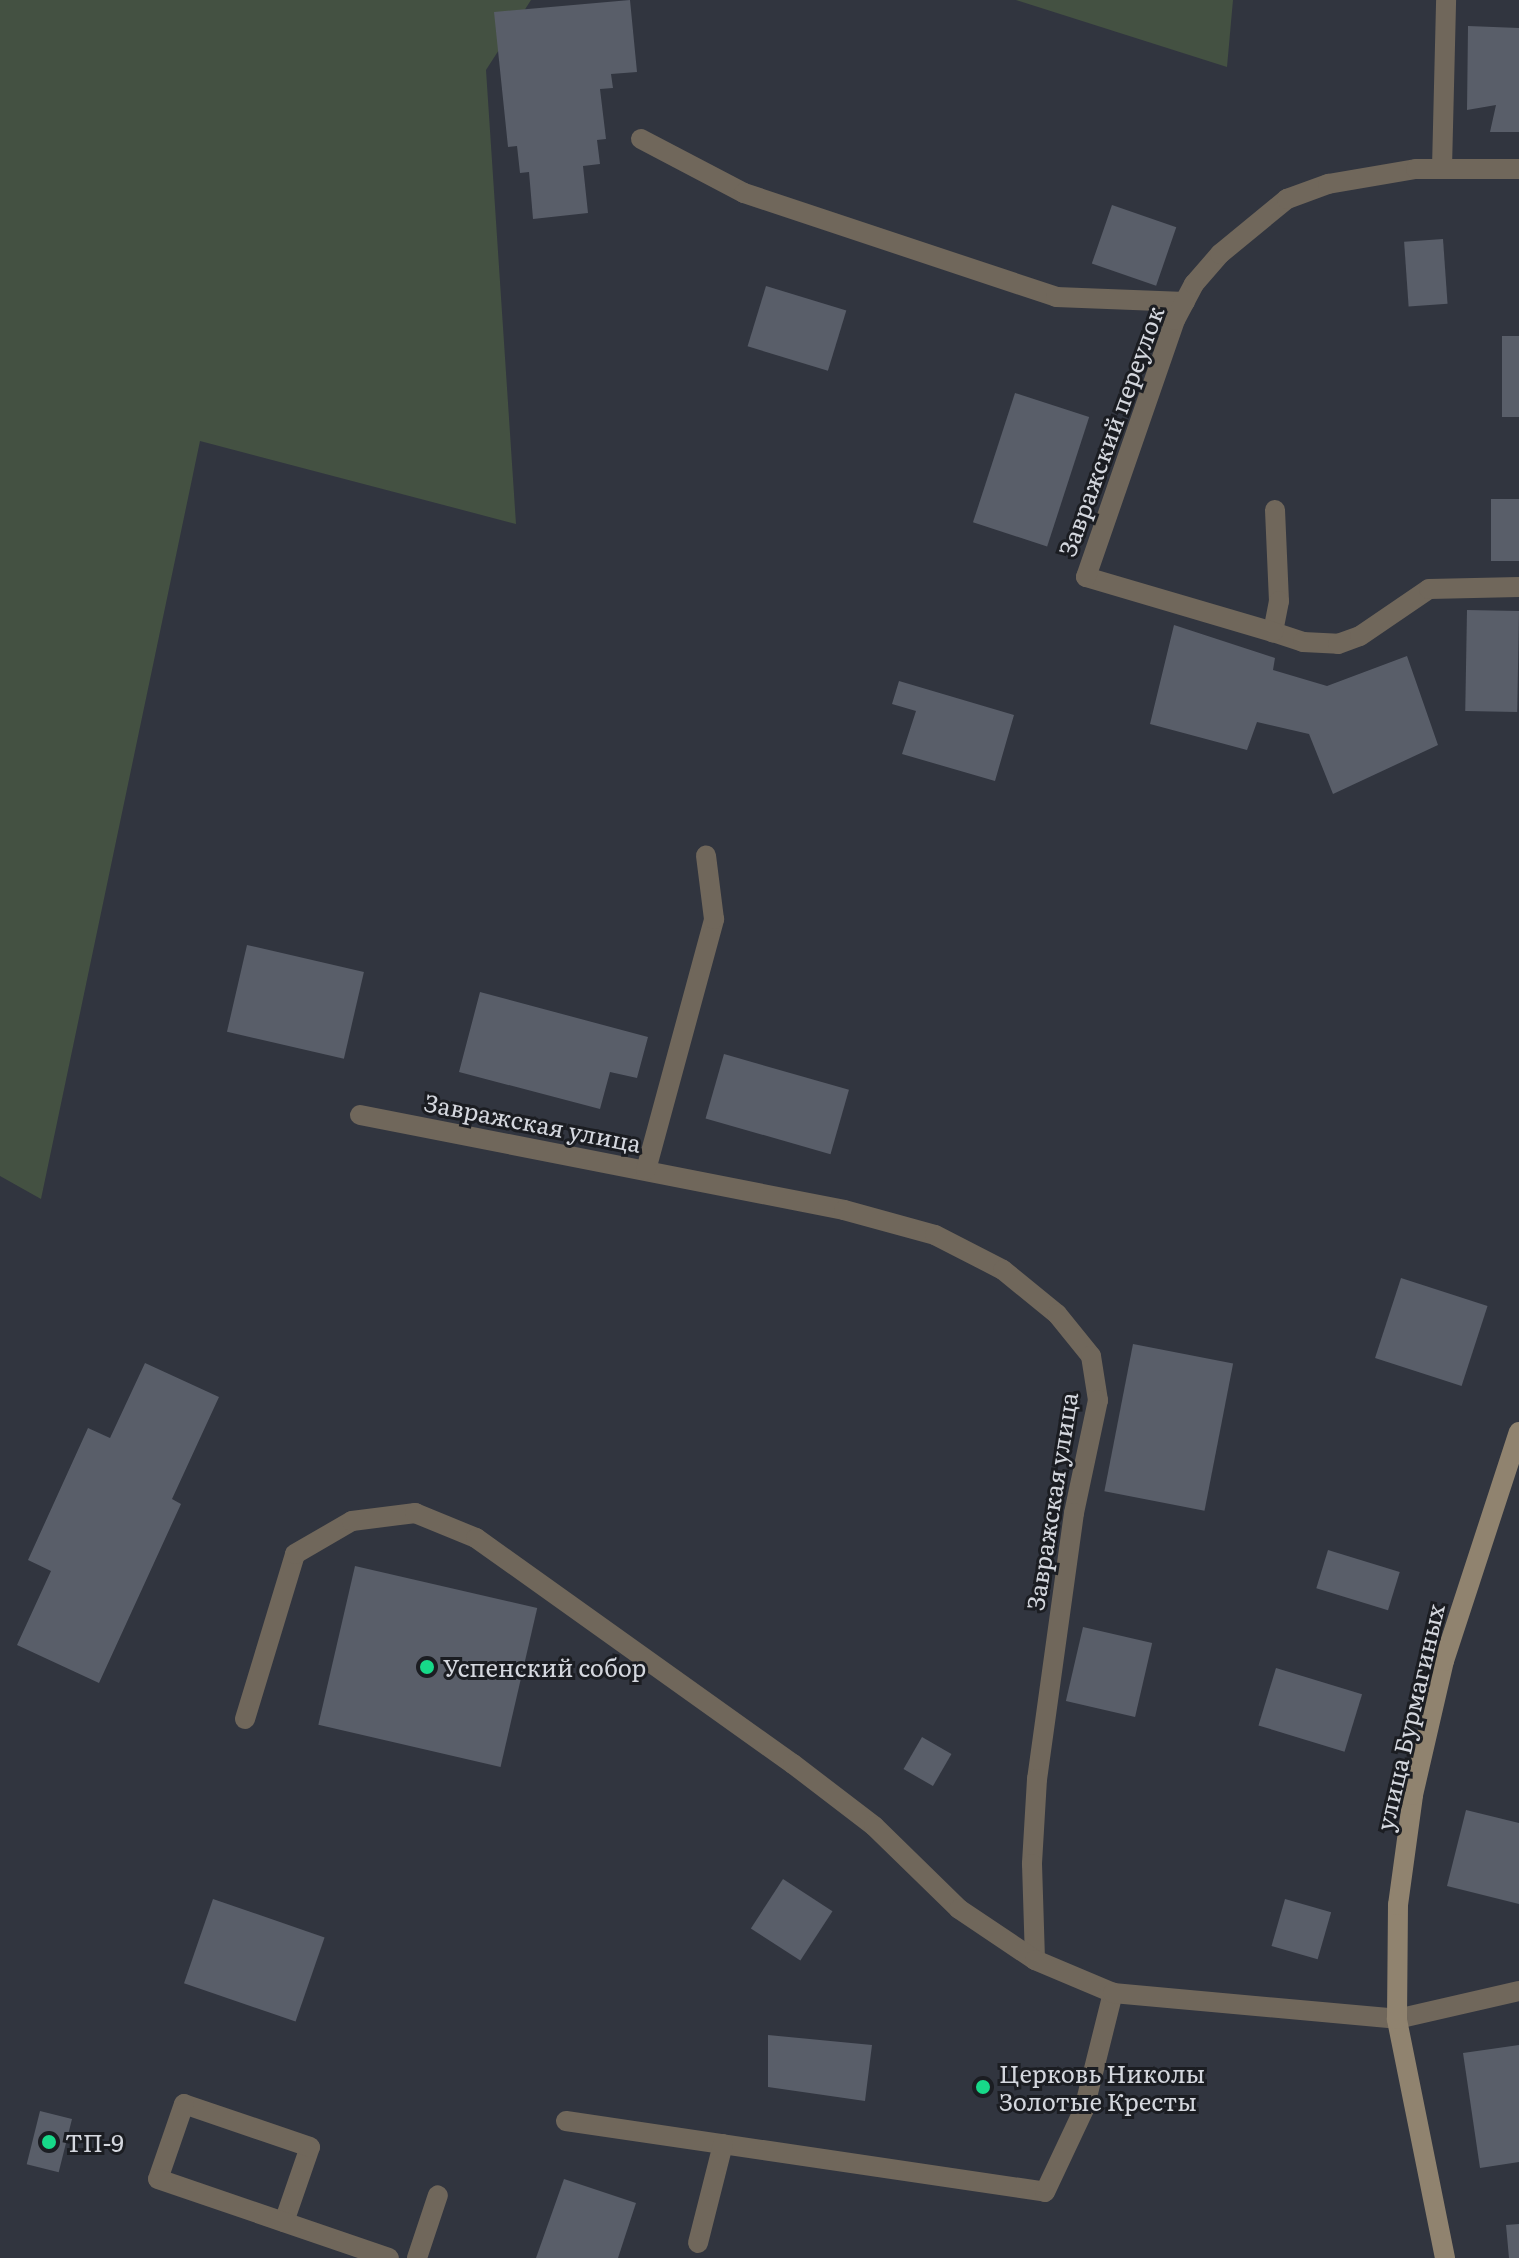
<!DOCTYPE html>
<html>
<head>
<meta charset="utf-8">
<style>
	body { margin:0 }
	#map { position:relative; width:1519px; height:2258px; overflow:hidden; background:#31353f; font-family:Literata,serif }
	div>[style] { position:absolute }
	.green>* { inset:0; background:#445142 }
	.building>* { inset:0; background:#595e69; transform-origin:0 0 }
	.lane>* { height:20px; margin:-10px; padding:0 10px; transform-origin:10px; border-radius:10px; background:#70675b }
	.street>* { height:20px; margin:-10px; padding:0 10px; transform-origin:10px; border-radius:10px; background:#70675b }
	.secondary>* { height:20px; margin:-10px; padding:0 10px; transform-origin:10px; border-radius:10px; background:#90836f }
	.dots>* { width:22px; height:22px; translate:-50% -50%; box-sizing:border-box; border:4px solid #1b1d22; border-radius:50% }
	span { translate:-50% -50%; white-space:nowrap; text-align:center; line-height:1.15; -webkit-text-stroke:6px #1b1d22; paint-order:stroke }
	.street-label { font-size:24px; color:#d4d7de }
	.poi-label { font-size:24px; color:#d4d7de }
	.left { translate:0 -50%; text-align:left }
</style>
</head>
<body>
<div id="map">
	<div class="green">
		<i style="clip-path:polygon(0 0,531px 0,486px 70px,516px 524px,200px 441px,41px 1199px,0 1176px)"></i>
		<i style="clip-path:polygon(1016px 0,1233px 0,1227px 67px)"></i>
	</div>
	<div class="building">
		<i style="clip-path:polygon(630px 0,637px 72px,611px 74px,613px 88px,600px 89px,606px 139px,597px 140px,600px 164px,583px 166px,588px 213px,533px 219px,529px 172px,520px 173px,517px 146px,508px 147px,494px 12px)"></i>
		<i style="clip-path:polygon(1468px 26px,1519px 28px,1519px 132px,1490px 132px,1496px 105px,1467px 110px)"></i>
		<i style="left:1112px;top:205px;width:68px;height:62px;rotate:19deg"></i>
		<i style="left:1443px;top:239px;width:65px;height:39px;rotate:86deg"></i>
		<i style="left:766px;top:286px;width:84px;height:63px;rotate:17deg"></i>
		<i style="left:1519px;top:336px;width:81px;height:17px;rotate:90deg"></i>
		<i style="left:1015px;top:393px;width:78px;height:136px;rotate:18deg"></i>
		<i style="left:1491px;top:499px;width:28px;height:62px"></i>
		<i style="left:1467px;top:610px;width:52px;height:101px;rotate:1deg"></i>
		<i style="clip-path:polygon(1174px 625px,1275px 658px,1273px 670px,1327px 686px,1407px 656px,1438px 745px,1333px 794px,1309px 734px,1257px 722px,1247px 750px,1150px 724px)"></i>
		<i style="clip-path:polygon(899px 681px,1014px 715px,995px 781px,902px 754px,916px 711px,892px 704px)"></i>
		<i style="left:247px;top:945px;width:120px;height:89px;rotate:13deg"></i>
		<i style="clip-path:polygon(480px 992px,648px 1037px,637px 1078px,610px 1072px,600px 1109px,459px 1072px)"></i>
		<i style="left:724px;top:1054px;width:130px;height:67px;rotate:16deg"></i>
		<i style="left:1401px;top:1278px;width:91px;height:84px;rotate:18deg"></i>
		<i style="left:1133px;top:1344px;width:102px;height:150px;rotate:11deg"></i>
		<i style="clip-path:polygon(145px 1363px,219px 1397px,172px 1499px,181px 1504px,99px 1683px,17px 1645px,51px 1571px,28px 1560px,88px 1428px,110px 1438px)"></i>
		<i style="left:1328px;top:1550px;width:75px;height:40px;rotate:17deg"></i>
		<i style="left:355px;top:1566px;width:187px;height:163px;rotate:13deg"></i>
		<i style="left:1083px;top:1627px;width:71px;height:76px;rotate:13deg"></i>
		<i style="left:1276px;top:1668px;width:90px;height:60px;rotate:17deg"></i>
		<i style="left:922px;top:1737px;width:34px;height:37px;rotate:30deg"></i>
		<i style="clip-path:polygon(1466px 1810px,1519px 1823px,1519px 1904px,1447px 1886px)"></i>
		<i style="left:783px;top:1879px;width:59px;height:59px;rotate:33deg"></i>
		<i style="left:213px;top:1899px;width:118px;height:89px;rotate:19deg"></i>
		<i style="left:1285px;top:1899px;width:48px;height:49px;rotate:16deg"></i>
		<i style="clip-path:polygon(768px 2035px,872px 2045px,865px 2101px,768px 2087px)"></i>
		<i style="clip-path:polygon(1519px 2045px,1519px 2162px,1480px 2168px,1463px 2053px)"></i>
		<i style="left:40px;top:2111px;width:33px;height:55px;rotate:14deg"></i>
		<i style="clip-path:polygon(564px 2179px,636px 2203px,618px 2258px,536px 2258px)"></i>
		<i style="clip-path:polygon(1519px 2224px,1519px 2258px,1509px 2258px,1506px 2225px)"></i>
	</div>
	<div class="lane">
		<i style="left:641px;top:139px;width:116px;rotate:27.7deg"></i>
		<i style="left:744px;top:193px;width:329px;rotate:18.4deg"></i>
		<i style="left:1056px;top:297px;width:129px;rotate:2.2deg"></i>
		<i style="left:1442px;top:168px;width:168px;rotate:-88.6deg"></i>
		<i style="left:1275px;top:510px;width:91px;rotate:87.5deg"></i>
		<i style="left:1279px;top:601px;width:32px;rotate:101deg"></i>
		<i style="left:1273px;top:632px;width:32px;rotate:18deg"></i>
		<i style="left:1303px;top:642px;width:35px;rotate:3deg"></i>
		<i style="left:1338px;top:644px;width:23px;rotate:-20deg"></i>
		<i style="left:1360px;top:636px;width:83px;rotate:-34.3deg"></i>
		<i style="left:1429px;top:589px;width:90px;rotate:-1.3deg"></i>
		<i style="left:1086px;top:577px;width:195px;rotate:16.4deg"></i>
		<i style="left:360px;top:1115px;width:493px;rotate:11.1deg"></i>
		<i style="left:844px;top:1210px;width:94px;rotate:15.4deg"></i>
		<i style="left:935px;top:1235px;width:76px;rotate:27.2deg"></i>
		<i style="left:1003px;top:1270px;width:70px;rotate:39.2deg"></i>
		<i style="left:1057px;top:1314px;width:54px;rotate:51deg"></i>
		<i style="left:1091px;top:1356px;width:45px;rotate:81deg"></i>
		<i style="left:1098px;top:1400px;width:116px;rotate:102deg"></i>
		<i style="left:1074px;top:1513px;width:269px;rotate:97.9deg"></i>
		<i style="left:1037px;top:1779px;width:85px;rotate:93.4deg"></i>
		<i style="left:1032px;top:1864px;width:96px;rotate:88.2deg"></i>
		<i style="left:646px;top:1170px;width:260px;rotate:-74.8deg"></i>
		<i style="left:714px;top:919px;width:64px;rotate:-97.2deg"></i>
		<i style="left:566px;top:2121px;width:484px;rotate:8.4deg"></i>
		<i style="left:1045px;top:2192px;width:92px;rotate:-64.8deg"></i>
		<i style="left:1084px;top:2109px;width:120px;rotate:-76deg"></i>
		<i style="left:284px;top:2222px;width:79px;rotate:-70.9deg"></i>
		<i style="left:310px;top:2147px;width:133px;rotate:-161.2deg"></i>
		<i style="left:184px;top:2104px;width:79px;rotate:109.1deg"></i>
		<i style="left:158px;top:2179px;width:244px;rotate:18.9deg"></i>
		<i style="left:698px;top:2243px;width:102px;rotate:-75.8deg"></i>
	</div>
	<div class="street">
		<i style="left:1086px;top:577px;width:272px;rotate:-70.9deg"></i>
		<i style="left:1175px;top:320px;width:41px;rotate:-62.2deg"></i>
		<i style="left:1194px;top:284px;width:40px;rotate:-49deg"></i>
		<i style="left:1220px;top:254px;width:87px;rotate:-39.4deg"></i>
		<i style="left:1287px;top:199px;width:44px;rotate:-20.1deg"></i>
		<i style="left:1328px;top:184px;width:89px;rotate:-9.7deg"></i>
		<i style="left:1416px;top:169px;width:103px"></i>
		<i style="left:245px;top:1719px;width:172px;rotate:-73.1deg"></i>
		<i style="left:295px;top:1554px;width:66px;rotate:-30.1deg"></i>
		<i style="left:352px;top:1521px;width:64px;rotate:-7.2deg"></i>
		<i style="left:415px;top:1513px;width:66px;rotate:22.3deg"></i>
		<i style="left:476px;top:1538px;width:389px;rotate:35.5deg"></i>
		<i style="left:793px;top:1764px;width:102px;rotate:37.4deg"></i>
		<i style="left:874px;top:1826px;width:119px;rotate:44.3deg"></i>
		<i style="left:959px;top:1909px;width:92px;rotate:33.9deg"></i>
		<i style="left:1035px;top:1960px;width:85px;rotate:22.9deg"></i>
		<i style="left:1113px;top:1993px;width:285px;rotate:5.2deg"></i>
		<i style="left:1397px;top:2019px;width:125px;rotate:-12.9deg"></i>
		<i style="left:417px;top:2258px;width:66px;rotate:-71.6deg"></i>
	</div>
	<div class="secondary">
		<i style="left:1445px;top:2258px;width:244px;rotate:-101.4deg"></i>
		<i style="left:1397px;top:2019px;width:114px;rotate:-89.5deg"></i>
		<i style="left:1398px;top:1905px;width:111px;rotate:-82.2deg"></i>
		<i style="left:1413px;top:1795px;width:138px;rotate:-77deg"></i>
		<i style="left:1444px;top:1661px;width:241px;rotate:-71.9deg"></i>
	</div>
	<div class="dots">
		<i style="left:427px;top:1667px;background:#17d989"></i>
		<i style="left:983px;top:2087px;background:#17d989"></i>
		<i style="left:49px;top:2142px;background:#17d989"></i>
	</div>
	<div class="street-label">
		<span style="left:1110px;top:431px;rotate:-70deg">Завражский переулок</span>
		<span style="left:533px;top:1122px;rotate:11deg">Завражская улица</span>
		<span style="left:1051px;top:1501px;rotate:-81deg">Завражская улица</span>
		<span style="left:1409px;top:1717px;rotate:-77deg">улица Бурмагиных</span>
	</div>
	<div class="poi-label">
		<span class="left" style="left:443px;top:1667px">Успенский собор</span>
		<span class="left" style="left:999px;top:2087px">Церковь Николы<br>Золотые Кресты</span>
		<span class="left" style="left:65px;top:2142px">ТП-9</span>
	</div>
</div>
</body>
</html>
